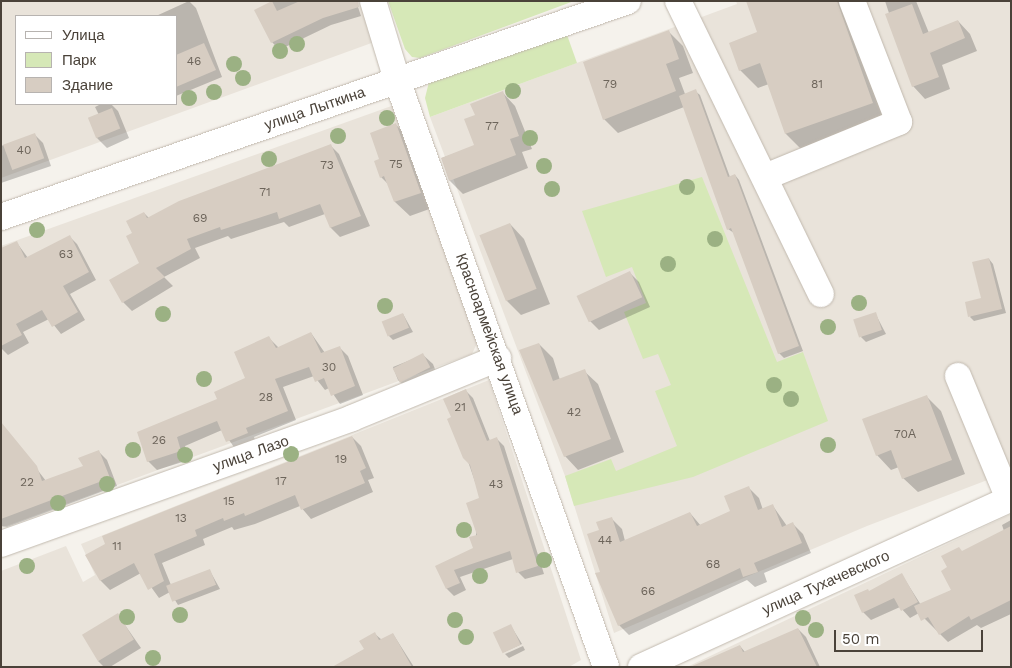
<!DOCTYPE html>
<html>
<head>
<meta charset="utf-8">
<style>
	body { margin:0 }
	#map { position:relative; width:1012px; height:668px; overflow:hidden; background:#f5f2ec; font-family:"Work Sans",sans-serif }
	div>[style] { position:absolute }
	.residential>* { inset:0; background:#e9e3da }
	.green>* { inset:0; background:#d6e8b7 }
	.shadow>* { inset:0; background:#0003 }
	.building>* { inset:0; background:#d7cdc2; transform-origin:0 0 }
	.roads { filter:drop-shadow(0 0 1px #c1b9ae) drop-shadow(0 0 1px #c1b9ae) }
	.minor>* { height:26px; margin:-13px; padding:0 13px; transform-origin:13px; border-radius:13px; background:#fff }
	.trees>* { width:16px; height:16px; margin:-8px; border-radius:50%; background:#9bb183 }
	span { translate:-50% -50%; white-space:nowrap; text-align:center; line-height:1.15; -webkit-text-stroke:4.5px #fff; paint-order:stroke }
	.number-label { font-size:12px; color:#6d655b }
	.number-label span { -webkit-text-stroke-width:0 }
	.street-label { font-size:15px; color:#4a4239 }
	.frame { position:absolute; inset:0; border:2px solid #4a4239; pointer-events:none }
	.legend { position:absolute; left:15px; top:15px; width:162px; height:90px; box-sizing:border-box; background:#fff; border:1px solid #b7b3b0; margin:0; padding:6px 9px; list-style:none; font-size:15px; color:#4a4239 }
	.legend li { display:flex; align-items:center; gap:10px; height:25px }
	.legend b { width:25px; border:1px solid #b7b3b0 }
	.scale { position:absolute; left:834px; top:630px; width:149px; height:22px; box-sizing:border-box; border:2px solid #4a4239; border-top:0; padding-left:6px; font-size:15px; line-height:18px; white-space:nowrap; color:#4a4239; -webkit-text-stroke:4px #fff; paint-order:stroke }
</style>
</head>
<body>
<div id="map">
	<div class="residential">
		<i style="clip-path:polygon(evenodd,1px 1px,364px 1px,377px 41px,1px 178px,1px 1px,16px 16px,176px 16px,176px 104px,16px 104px,16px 16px)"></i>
		<i style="clip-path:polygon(736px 1px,1011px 1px,1011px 471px,867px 526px,614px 633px,565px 476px,430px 117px,737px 4px)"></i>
		<i style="clip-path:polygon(397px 104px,479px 339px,472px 354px,1px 528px,1px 246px)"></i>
		<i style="clip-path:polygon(489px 380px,581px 660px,569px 667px,1px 667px,1px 571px,66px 546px,83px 582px,95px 575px,81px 544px)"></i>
		<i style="clip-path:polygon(1011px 514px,1011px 667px,687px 667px,907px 563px)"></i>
	</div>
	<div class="green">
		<i style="clip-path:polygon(388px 1px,574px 1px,420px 58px,412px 57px,405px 49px)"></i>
		<i style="clip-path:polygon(566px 32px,577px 63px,430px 117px,425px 98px,429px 82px)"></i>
		<i style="clip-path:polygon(702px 177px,777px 362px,803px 352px,828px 421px,693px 477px,574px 506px,565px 476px,611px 459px,616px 471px,677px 446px,655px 391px,671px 385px,658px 354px,643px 359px,624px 312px,646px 303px,632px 267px,606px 277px,582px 211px)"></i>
	</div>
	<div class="shadow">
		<i style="clip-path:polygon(189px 1px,196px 8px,222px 77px,176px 96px,176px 16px,156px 16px)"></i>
		<i style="clip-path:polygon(274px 1px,356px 1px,361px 16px,331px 25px,279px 50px,272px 42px,256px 10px)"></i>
		<i style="clip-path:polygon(758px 1px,848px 1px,891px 122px,804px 152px,786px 134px,769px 84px,758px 88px,740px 70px,759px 33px)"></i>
		<i style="clip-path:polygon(885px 1px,916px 1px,929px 33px,958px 21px,970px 34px,977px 51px,942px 65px,950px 89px,925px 99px,913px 86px)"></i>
		<i style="clip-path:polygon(668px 31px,683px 46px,693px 73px,679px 78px,685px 94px,695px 91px,700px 95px,730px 177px,735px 175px,739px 180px,803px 351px,784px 358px,779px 353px,734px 233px,728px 229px,684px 107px,618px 133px,604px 119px)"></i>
		<i style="clip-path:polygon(503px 93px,515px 106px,532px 149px,522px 152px,528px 168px,463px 194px,450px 181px,442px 158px,475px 146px,476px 116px)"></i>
		<i style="clip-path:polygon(101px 104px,111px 104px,118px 111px,129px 138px,107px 148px,97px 138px,99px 115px,95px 107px)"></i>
		<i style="clip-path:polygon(396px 125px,411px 139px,435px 207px,410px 216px,395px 202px,389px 185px,381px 177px,381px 160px)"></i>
		<i style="clip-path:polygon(35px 135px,43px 143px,51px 166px,1px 183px,1px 146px)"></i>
		<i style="clip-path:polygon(330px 145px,339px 154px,370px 226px,340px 237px,331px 228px,325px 214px,289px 227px,284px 222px,231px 239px,228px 236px,195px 248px,200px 258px,164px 277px,173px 286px,132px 311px,123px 302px,140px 263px,133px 234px,144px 213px,149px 218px)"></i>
		<i style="clip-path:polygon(510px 224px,524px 239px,550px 304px,521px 315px,507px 301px)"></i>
		<i style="clip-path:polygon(70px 237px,77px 244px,96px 280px,70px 294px,85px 320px,61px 334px,49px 319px,23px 332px,29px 343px,8px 355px,1px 348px,1px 270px,17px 243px,28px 258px)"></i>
		<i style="clip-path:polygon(989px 259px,993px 264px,1006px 313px,974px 321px,970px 317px,982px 299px)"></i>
		<i style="clip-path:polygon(629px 272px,639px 282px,650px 307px,599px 330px,589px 320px)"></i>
		<i style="clip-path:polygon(875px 313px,886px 334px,866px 342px,861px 337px)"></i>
		<i style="clip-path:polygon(403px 314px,413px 332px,393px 340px,388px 335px)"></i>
		<i style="clip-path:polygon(311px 333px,325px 353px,339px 347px,348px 356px,363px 395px,340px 404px,329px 388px,325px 390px,314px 376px,283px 387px,296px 420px,254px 437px,256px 442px,236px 450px,222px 430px,185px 446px,189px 460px,157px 470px,148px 461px,247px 378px,269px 338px,279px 348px)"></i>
		<i style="clip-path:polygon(539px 344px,553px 358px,560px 380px,584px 371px,598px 384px,624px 452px,578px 470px,565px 456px)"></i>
		<i style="clip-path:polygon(423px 355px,433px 364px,438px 377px,408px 389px,398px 380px,393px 367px)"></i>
		<i style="clip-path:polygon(466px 391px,473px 398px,490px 441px,497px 439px,504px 446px,544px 574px,525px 579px,518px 572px,513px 559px,460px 577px,466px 590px,454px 596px,447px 589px,437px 566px,474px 549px,481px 499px,453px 418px)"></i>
		<i style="clip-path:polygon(926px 396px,941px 411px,965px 474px,918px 492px,903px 478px,899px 467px,891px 470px,877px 455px)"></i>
		<i style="clip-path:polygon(352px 437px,361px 446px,374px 478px,368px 480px,373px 492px,311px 519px,300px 506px,255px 524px,234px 530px,232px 527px,203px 539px,205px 545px,162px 563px,171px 585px,210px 571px,220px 589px,178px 605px,170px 592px,159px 598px,141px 573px,110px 590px,101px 581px,87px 555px)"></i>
		<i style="clip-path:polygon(99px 452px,107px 460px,117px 486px,7px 527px,1px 526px,1px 488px,36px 468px,46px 481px,85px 466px)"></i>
		<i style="clip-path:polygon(749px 488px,759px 498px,763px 510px,773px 506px,787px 526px,793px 524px,803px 534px,811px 553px,764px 573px,767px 582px,755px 587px,747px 580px,629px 635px,619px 625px,601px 572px,600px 531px,611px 518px,622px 529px,625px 541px,690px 513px,701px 526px,732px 512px)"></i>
		<i style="clip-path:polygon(1011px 520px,1011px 614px,981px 628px,977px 625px,948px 642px,919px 613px,910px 618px,900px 607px,871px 620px,863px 612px,870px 592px,902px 575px,921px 605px,952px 590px,949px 568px,963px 552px,1004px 531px,1002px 525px)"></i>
		<i style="clip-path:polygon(118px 615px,141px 648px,110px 667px,104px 667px,98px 661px)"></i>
		<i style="clip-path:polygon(511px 626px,522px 644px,504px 652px)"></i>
		<i style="clip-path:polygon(798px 629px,806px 637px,820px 667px,694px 667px,740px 646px,745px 652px)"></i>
		<i style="clip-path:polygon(375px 634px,382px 640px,393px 634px,414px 667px,334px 667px,365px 649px)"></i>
		<i style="clip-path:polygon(523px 646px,525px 650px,509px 658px,505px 654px)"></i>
	</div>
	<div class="building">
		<i style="clip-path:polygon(272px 1px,277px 11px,300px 1px,358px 1px,359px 7px,323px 18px,271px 43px,254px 10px)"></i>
		<i style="clip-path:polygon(746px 1px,837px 1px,873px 103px,785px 134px,760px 63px,739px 71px,729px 43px,757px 32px)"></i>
		<i style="clip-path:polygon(912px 4px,923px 34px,958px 20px,965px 38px,930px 53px,939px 77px,912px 87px,885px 14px)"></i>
		<i style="clip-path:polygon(669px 30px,679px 59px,666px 64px,676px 91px,603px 120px,583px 62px)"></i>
		<i style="clip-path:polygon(204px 43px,216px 70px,176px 87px,176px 55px)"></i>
		<i style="clip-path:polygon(696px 89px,728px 177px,735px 174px,799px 346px,778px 354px,731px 228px,727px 230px,679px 96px)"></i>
		<i style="clip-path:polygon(503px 91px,519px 136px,510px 139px,516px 155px,449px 181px,441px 158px,474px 145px,464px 119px,475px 115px,470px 104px)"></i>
		<i style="left:112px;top:108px;width:22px;height:26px;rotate:68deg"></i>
		<i style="clip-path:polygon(396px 123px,421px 193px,394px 202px,384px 176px,380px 178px,374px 161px,379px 159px,370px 133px)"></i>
		<i style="left:35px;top:133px;width:27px;height:34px;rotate:70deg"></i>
		<i style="clip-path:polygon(331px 144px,361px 216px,330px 228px,320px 204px,279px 219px,277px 212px,221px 230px,220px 227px,187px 239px,191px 249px,156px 268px,165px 277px,122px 303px,109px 280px,139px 263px,126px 236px,132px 233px,126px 221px,144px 212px,147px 218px,179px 201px)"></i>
		<i style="left:510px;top:223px;width:71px;height:33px;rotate:68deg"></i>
		<i style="clip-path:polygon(70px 235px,89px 272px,63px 286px,78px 312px,52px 327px,42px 310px,16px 324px,22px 335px,1px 346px,1px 248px,17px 241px,25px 258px)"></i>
		<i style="clip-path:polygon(989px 258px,1002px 309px,968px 317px,965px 302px,981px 298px,972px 262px)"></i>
		<i style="left:630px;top:271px;width:29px;height:59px;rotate:65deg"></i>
		<i style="left:876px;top:312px;width:19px;height:24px;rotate:72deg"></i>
		<i style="left:403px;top:313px;width:16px;height:23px;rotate:68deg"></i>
		<i style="clip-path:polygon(311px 332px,321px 353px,340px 346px,355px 386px,331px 396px,324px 378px,315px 382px,309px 367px,275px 379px,288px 411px,246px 428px,248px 433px,226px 442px,217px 421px,177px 437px,181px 451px,147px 462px,137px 432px,217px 399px,214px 392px,245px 378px,234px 352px,269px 336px,276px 348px)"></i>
		<i style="clip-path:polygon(539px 343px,553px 381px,585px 369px,611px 439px,564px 457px,519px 350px)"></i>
		<i style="left:423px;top:353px;width:16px;height:34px;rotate:63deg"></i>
		<i style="clip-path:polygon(466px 389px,487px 441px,497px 437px,538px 566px,516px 573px,510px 551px,454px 570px,460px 583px,446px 589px,435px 566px,473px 548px,469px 537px,477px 535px,466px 503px,479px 498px,470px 465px,463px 458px,447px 419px,451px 417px,443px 399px)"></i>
		<i style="clip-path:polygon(927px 395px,952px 460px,902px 479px,891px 450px,876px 456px,862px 419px)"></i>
		<i style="clip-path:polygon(1px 422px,37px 466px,42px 481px,83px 466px,78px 458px,99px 450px,110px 478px,1px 519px)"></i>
		<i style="clip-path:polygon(352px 436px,366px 468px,360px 471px,365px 483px,301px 510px,295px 495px,245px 516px,244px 513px,224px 521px,223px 518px,195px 530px,197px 536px,154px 554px,164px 581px,148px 590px,134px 563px,100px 581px,85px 555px,105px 544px,102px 536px)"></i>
		<i style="clip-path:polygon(749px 486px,758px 510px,773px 504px,782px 527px,793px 522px,802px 543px,754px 563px,758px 572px,743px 577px,740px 568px,618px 626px,595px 573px,600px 572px,587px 534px,599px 530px,596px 522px,612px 517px,620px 542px,690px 512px,697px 526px,730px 511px,724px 496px)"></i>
		<i style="clip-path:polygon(1011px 526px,1011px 600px,971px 620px,969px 616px,939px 635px,928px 617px,921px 621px,914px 606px,951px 590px,941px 571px,947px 567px,941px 556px,959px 547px,962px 551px)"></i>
		<i style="left:210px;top:569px;width:17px;height:47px;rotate:69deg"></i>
		<i style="clip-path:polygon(902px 573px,918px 602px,901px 611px,894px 598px,862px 613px,854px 595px,868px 589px,869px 591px)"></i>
		<i style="left:118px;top:613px;width:31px;height:42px;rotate:59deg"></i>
		<i style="left:511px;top:624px;width:23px;height:20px;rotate:65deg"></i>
		<i style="clip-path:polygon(798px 628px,817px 667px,690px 667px,740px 645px,743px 652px)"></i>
		<i style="clip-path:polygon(375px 632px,379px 640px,393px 633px,412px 667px,332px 667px,364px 649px,359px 641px)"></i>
	</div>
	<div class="roads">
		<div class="minor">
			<i style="left:373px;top:1px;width:83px;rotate:73.1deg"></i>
			<i style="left:397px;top:80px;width:623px;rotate:70.4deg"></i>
			<i style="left:678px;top:1px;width:326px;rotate:64deg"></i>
			<i style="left:765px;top:177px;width:145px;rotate:-22.3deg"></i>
			<i style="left:899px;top:122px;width:130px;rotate:-111.2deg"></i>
			<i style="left:1px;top:217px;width:663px;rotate:-19.01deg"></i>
			<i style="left:958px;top:376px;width:133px;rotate:67.5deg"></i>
			<i style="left:1px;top:544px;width:373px;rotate:-19.7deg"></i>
			<i style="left:352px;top:418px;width:158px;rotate:-22.3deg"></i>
			<i style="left:641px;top:667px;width:407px;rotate:-24.5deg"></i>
		</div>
	</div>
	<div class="trees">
		<i style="left:297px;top:44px"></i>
		<i style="left:280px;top:51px"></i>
		<i style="left:234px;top:64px"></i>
		<i style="left:243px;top:78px"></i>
		<i style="left:513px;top:91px"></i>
		<i style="left:214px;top:92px"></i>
		<i style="left:189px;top:98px"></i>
		<i style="left:387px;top:118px"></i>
		<i style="left:338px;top:136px"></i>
		<i style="left:530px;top:138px"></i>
		<i style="left:269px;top:159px"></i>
		<i style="left:544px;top:166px"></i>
		<i style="left:687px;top:187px"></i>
		<i style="left:552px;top:189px"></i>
		<i style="left:37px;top:230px"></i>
		<i style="left:715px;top:239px"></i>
		<i style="left:668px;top:264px"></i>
		<i style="left:859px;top:303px"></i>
		<i style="left:385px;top:306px"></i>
		<i style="left:163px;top:314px"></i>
		<i style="left:828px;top:327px"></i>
		<i style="left:204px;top:379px"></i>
		<i style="left:774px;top:385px"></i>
		<i style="left:791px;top:399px"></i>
		<i style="left:828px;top:445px"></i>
		<i style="left:133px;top:450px"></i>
		<i style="left:291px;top:454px"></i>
		<i style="left:185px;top:455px"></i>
		<i style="left:107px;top:484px"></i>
		<i style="left:58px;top:503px"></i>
		<i style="left:464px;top:530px"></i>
		<i style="left:544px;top:560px"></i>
		<i style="left:27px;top:566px"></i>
		<i style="left:480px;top:576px"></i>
		<i style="left:180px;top:615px"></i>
		<i style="left:127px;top:617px"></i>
		<i style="left:803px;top:618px"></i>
		<i style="left:455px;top:620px"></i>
		<i style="left:816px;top:630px"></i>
		<i style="left:466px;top:637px"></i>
		<i style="left:153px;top:658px"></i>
	</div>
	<div class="number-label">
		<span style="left:194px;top:62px">46</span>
		<span style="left:610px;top:85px">79</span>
		<span style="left:817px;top:85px">81</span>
		<span style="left:492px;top:127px">77</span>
		<span style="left:24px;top:151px">40</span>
		<span style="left:396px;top:165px">75</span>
		<span style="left:327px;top:166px">73</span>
		<span style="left:265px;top:193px">71</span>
		<span style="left:200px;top:219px">69</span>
		<span style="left:66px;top:255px">63</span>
		<span style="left:329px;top:368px">30</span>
		<span style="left:266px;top:398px">28</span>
		<span style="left:460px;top:408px">21</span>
		<span style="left:574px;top:413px">42</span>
		<span style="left:905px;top:435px">70А</span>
		<span style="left:159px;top:441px">26</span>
		<span style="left:341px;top:460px">19</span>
		<span style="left:281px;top:482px">17</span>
		<span style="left:27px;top:483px">22</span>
		<span style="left:496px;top:485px">43</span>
		<span style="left:229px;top:502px">15</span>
		<span style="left:181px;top:519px">13</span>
		<span style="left:605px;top:541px">44</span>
		<span style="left:117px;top:547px">11</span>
		<span style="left:713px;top:565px">68</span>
		<span style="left:648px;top:592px">66</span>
	</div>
	<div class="street-label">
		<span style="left:315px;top:109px;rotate:-19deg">улица Лыткина</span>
		<span style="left:489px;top:334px;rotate:70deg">Красноармейская улица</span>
		<span style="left:251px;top:454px;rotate:-20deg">улица Лазо</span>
		<span style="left:826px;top:583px;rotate:-24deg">улица Тухачевского</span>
	</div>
	<div class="frame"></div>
	<ul class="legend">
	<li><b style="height:6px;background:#fff"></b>Улица</li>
	<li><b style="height:14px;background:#d6e8b7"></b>Парк</li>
	<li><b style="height:14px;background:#d7cdc2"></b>Здание</li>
	</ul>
	<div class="scale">50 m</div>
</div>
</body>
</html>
